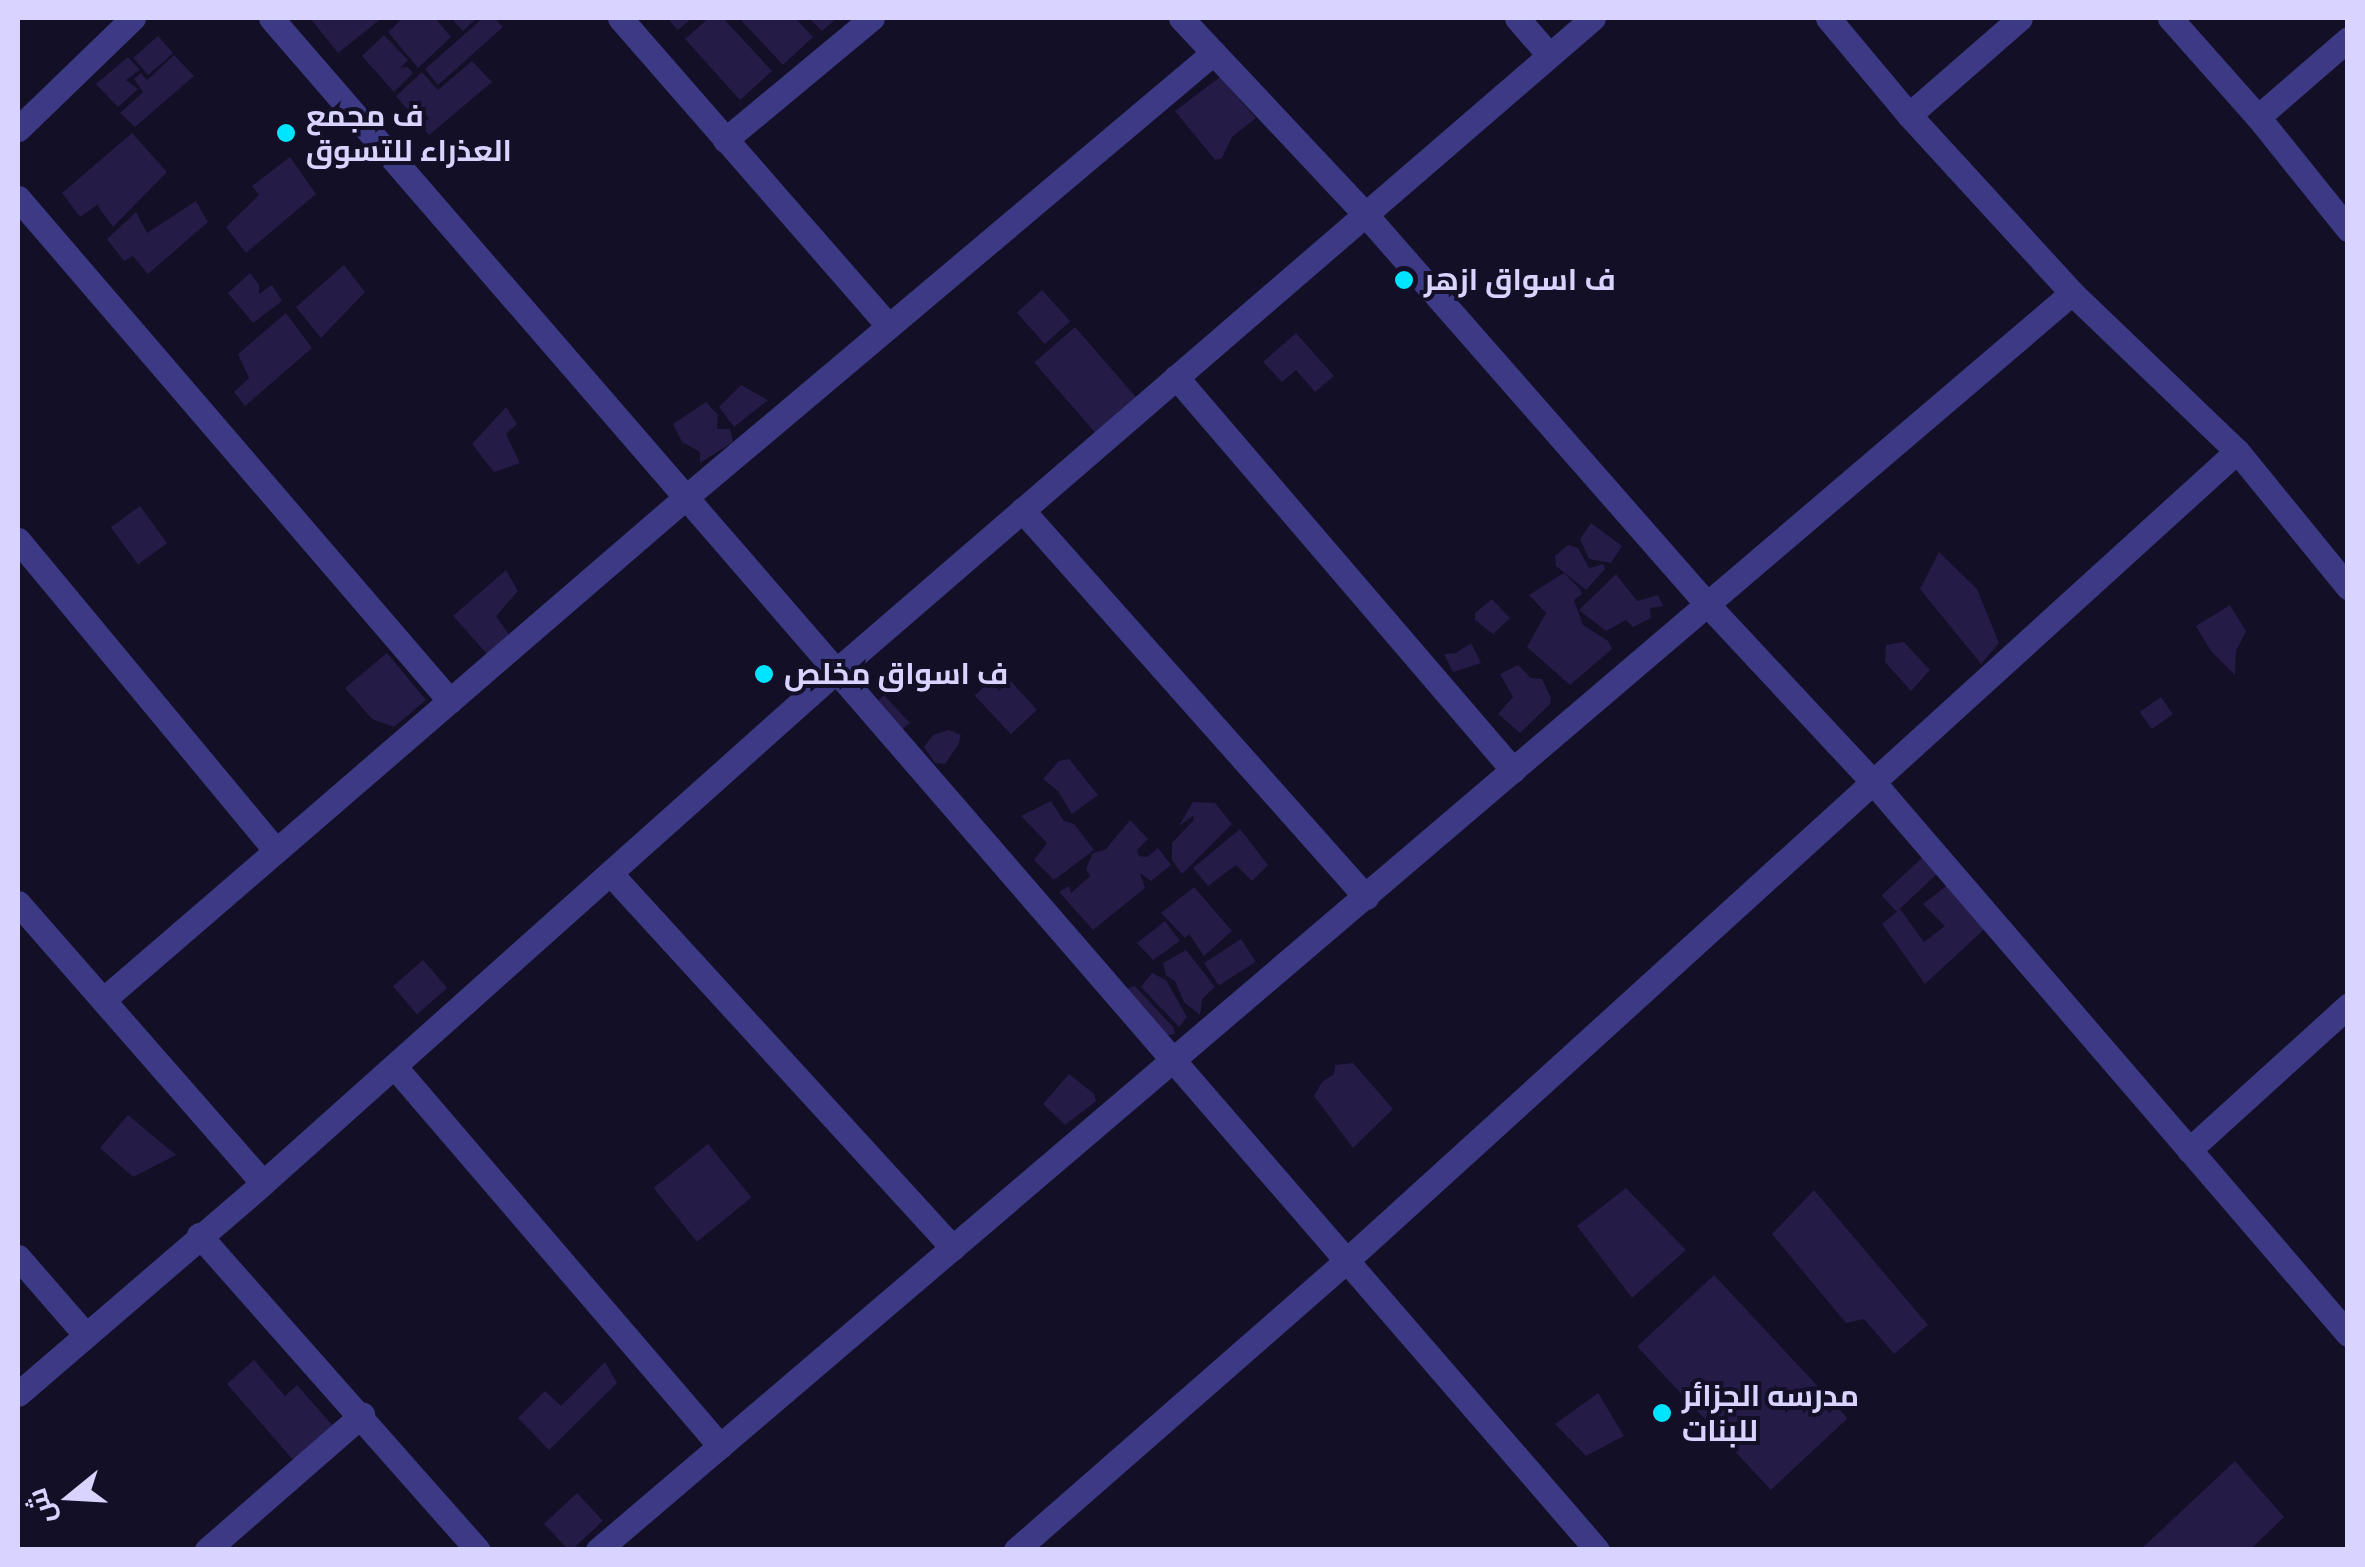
<!DOCTYPE html>
<html>
<head>
<meta charset="utf-8">
<style>
	body { margin:0 }
	#map { position:relative; width:2365px; height:1567px; overflow:hidden; background:#130f26; font-family:Raleway,Cairo,sans-serif }
	div>[style] { position:absolute }
	.building>* { inset:0; background:#241b47; transform-origin:0 0 }
	.minor>* { height:25px; margin:-12.5px; padding:0 12.5px; transform-origin:12.5px; border-radius:12.5px; background:#3d3a85 }
	.dots>* { width:28px; height:28px; translate:-50% -50%; box-sizing:border-box; border:5px solid #130f26; border-radius:50% }
	span { translate:-50% -50%; white-space:nowrap; text-align:center; line-height:1.15; -webkit-text-stroke:8px #130f26; paint-order:stroke }
	.poi-label { font-size:30px; color:#d9d4ff; font-weight:700 }
	.left { translate:0 -50%; text-align:left }
	.frame { position:absolute; inset:0; border:20px solid #d9d4ff; pointer-events:none }
	.north { position:absolute; left:20px; top:1447px; width:100px; height:100px; -webkit-text-stroke:8px #130f26; paint-order:stroke; rotate:252deg; font-size:28px; font-weight:700; line-height:40px; text-align:center; color:#d9d4ff }
	.north::after { content:''; display:block; margin:auto; width:35px; height:45px; background:#d9d4ff; clip-path:polygon(50% 0,100% 100%,50% 72%,0 100%) }
</style>
</head>
<body>
<div id="map">
	<div class="building">
		<i style="clip-path:polygon(310px 18px,382px 18px,338px 53px)"></i>
		<i style="clip-path:polygon(403px 18px,435px 18px,451px 37px,418px 68px,388px 32px)"></i>
		<i style="clip-path:polygon(451px 18px,477px 18px,463px 31px)"></i>
		<i style="clip-path:polygon(483px 18px,494px 18px,503px 27px,438px 85px,425px 69px)"></i>
		<i style="clip-path:polygon(667px 18px,692px 18px,678px 30px)"></i>
		<i style="clip-path:polygon(709px 18px,723px 18px,772px 71px,740px 100px,685px 39px)"></i>
		<i style="clip-path:polygon(739px 18px,795px 18px,813px 37px,783px 65px)"></i>
		<i style="clip-path:polygon(809px 18px,837px 18px,822px 31px)"></i>
		<i style="clip-path:polygon(384px 35px,408px 60px,400px 68px,407px 67px,413px 73px,394px 92px,362px 56px)"></i>
		<i style="left:158px;top:36px;width:23px;height:33px;rotate:49deg"></i>
		<i style="clip-path:polygon(174px 55px,194px 76px,135px 127px,120px 113px,143px 92px,134px 79px,141px 73px,147px 80px)"></i>
		<i style="clip-path:polygon(128px 57px,140px 70px,126px 80px,138px 89px,118px 107px,96px 84px)"></i>
		<i style="clip-path:polygon(472px 61px,492px 82px,429px 135px,396px 96px,422px 72px,438px 90px)"></i>
		<i style="clip-path:polygon(1220px 77px,1256px 118px,1232px 137px,1222px 158px,1215px 160px,1175px 111px)"></i>
		<i style="clip-path:polygon(132px 133px,167px 172px,113px 227px,97px 205px,80px 217px,62px 193px)"></i>
		<i style="clip-path:polygon(290px 157px,316px 194px,246px 253px,226px 227px,259px 195px,252px 186px)"></i>
		<i style="clip-path:polygon(196px 201px,208px 222px,148px 274px,133px 256px,124px 261px,107px 239px,136px 212px,147px 233px)"></i>
		<i style="clip-path:polygon(344px 265px,365px 292px,321px 338px,296px 307px)"></i>
		<i style="clip-path:polygon(250px 273px,259px 285px,259px 294px,272px 285px,282px 301px,253px 323px,228px 293px)"></i>
		<i style="left:1042px;top:290px;width:42px;height:34px;rotate:48deg"></i>
		<i style="clip-path:polygon(286px 313px,312px 348px,245px 406px,234px 392px,249px 378px,238px 354px)"></i>
		<i style="left:1075px;top:327px;width:96px;height:54px;rotate:49deg"></i>
		<i style="clip-path:polygon(1296px 333px,1334px 376px,1315px 392px,1296px 370px,1282px 382px,1263px 362px)"></i>
		<i style="clip-path:polygon(741px 385px,768px 400px,734px 427px,719px 407px)"></i>
		<i style="clip-path:polygon(706px 402px,718px 415px,717px 429px,730px 429px,733px 442px,700px 463px,700px 452px,682px 442px,673px 424px)"></i>
		<i style="clip-path:polygon(506px 407px,517px 424px,506px 434px,520px 463px,494px 472px,472px 444px)"></i>
		<i style="left:140px;top:506px;width:46px;height:36px;rotate:54deg"></i>
		<i style="clip-path:polygon(1591px 523px,1622px 546px,1611px 563px,1589px 559px,1580px 539px)"></i>
		<i style="clip-path:polygon(1568px 545px,1578px 548px,1589px 568px,1603px 564px,1605px 569px,1586px 590px,1556px 566px,1555px 556px)"></i>
		<i style="clip-path:polygon(1939px 552px,1977px 589px,1999px 643px,1981px 664px,1920px 589px)"></i>
		<i style="clip-path:polygon(506px 570px,518px 591px,496px 616px,510px 636px,487px 654px,453px 616px)"></i>
		<i style="clip-path:polygon(1564px 573px,1580px 589px,1582px 594px,1574px 600px,1583px 625px,1608px 641px,1612px 649px,1570px 685px,1527px 647px,1546px 613px,1529px 595px)"></i>
		<i style="clip-path:polygon(1616px 574px,1637px 601px,1658px 595px,1663px 606px,1650px 608px,1651px 618px,1633px 627px,1626px 620px,1606px 631px,1579px 610px)"></i>
		<i style="clip-path:polygon(1492px 599px,1510px 618px,1493px 634px,1475px 620px,1475px 613px)"></i>
		<i style="clip-path:polygon(2230px 605px,2246px 631px,2236px 651px,2235px 675px,2211px 651px,2196px 626px)"></i>
		<i style="clip-path:polygon(1904px 642px,1930px 670px,1911px 691px,1885px 662px,1886px 645px)"></i>
		<i style="clip-path:polygon(1471px 643px,1481px 663px,1453px 672px,1444px 654px,1456px 653px)"></i>
		<i style="clip-path:polygon(387px 653px,426px 700px,394px 727px,372px 719px,345px 688px)"></i>
		<i style="clip-path:polygon(1518px 665px,1531px 678px,1542px 679px,1551px 698px,1550px 704px,1520px 733px,1498px 714px,1513px 697px,1500px 674px)"></i>
		<i style="left:1001px;top:671px;width:53px;height:36px;rotate:47deg"></i>
		<i style="clip-path:polygon(884px 695px,910px 723px,900px 731px,873px 706px)"></i>
		<i style="left:2161px;top:697px;width:21px;height:26px;rotate:55deg"></i>
		<i style="clip-path:polygon(949px 730px,961px 735px,958px 745px,945px 764px,935px 763px,924px 747px,933px 735px)"></i>
		<i style="clip-path:polygon(1069px 759px,1098px 795px,1072px 814px,1058px 791px,1043px 779px,1059px 761px)"></i>
		<i style="clip-path:polygon(1051px 801px,1064px 821px,1074px 824px,1094px 850px,1054px 880px,1034px 860px,1047px 843px,1021px 816px)"></i>
		<i style="clip-path:polygon(1193px 802px,1215px 803px,1232px 824px,1182px 874px,1172px 860px,1172px 843px,1193px 821px,1194px 815px,1179px 826px)"></i>
		<i style="clip-path:polygon(1130px 820px,1148px 839px,1137px 850px,1139px 856px,1147px 857px,1158px 848px,1171px 865px,1151px 881px,1140px 873px,1145px 888px,1093px 930px,1059px 892px,1069px 886px,1071px 893px,1090px 876px,1086px 869px,1093px 853px,1105px 850px)"></i>
		<i style="clip-path:polygon(1240px 829px,1268px 865px,1252px 881px,1236px 865px,1208px 886px,1193px 868px)"></i>
		<i style="left:1924px;top:856px;width:22px;height:58px;rotate:47deg"></i>
		<i style="clip-path:polygon(1954px 880px,1990px 924px,1925px 984px,1882px 924px,1900px 909px,1924px 942px,1945px 926px,1923px 904px)"></i>
		<i style="clip-path:polygon(1194px 887px,1232px 931px,1204px 956px,1189px 934px,1185px 938px,1161px 913px)"></i>
		<i style="clip-path:polygon(1165px 921px,1180px 941px,1153px 960px,1137px 943px)"></i>
		<i style="left:1241px;top:939px;width:27px;height:44px;rotate:57deg"></i>
		<i style="clip-path:polygon(1186px 950px,1215px 987px,1202px 999px,1200px 1015px,1184px 1002px,1175px 981px,1166px 975px,1163px 963px)"></i>
		<i style="left:423px;top:960px;width:37px;height:40px;rotate:49deg"></i>
		<i style="clip-path:polygon(1152px 973px,1166px 980px,1187px 1017px,1179px 1027px,1141px 987px)"></i>
		<i style="clip-path:polygon(1135px 986px,1173px 1027px,1175px 1034px,1161px 1036px,1126px 989px)"></i>
		<i style="clip-path:polygon(1353px 1063px,1393px 1109px,1353px 1148px,1314px 1096px,1322px 1082px,1334px 1074px,1335px 1065px)"></i>
		<i style="clip-path:polygon(1069px 1074px,1094px 1094px,1096px 1101px,1065px 1125px,1043px 1104px)"></i>
		<i style="clip-path:polygon(128px 1115px,176px 1155px,133px 1177px,100px 1148px)"></i>
		<i style="left:708px;top:1144px;width:69px;height:70px;rotate:51deg"></i>
		<i style="clip-path:polygon(1626px 1188px,1686px 1250px,1632px 1298px,1577px 1226px)"></i>
		<i style="clip-path:polygon(1814px 1190px,1928px 1325px,1894px 1354px,1864px 1319px,1846px 1323px,1772px 1234px)"></i>
		<i style="left:1714px;top:1275px;width:196px;height:105px;rotate:47deg"></i>
		<i style="clip-path:polygon(254px 1360px,285px 1396px,297px 1385px,333px 1426px,294px 1461px,227px 1384px)"></i>
		<i style="clip-path:polygon(605px 1362px,617px 1383px,549px 1450px,518px 1418px,545px 1391px,561px 1406px)"></i>
		<i style="clip-path:polygon(1598px 1393px,1624px 1436px,1586px 1456px,1555px 1424px)"></i>
		<i style="clip-path:polygon(2235px 1461px,2284px 1517px,2250px 1550px,2140px 1550px)"></i>
		<i style="left:577px;top:1493px;width:38px;height:45px;rotate:47deg"></i>
	</div>
	<div class="minor">
		<i style="left:271px;top:18px;width:2026px;rotate:49.12deg"></i>
		<i style="left:620px;top:18px;width:409px;rotate:48.9deg"></i>
		<i style="left:1181px;top:18px;width:269px;rotate:46.8deg"></i>
		<i style="left:1365px;top:214px;width:519px;rotate:48.75deg"></i>
		<i style="left:1707px;top:604px;width:243px;rotate:47deg"></i>
		<i style="left:1873px;top:782px;width:728px;rotate:49.29deg"></i>
		<i style="left:1517px;top:18px;width:49px;rotate:49.1deg"></i>
		<i style="left:1828px;top:18px;width:126px;rotate:50.1deg"></i>
		<i style="left:1909px;top:115px;width:241px;rotate:47.5deg"></i>
		<i style="left:2072px;top:293px;width:228px;rotate:43.8deg"></i>
		<i style="left:2237px;top:451px;width:176px;rotate:50.8deg"></i>
		<i style="left:2170px;top:18px;width:132px;rotate:48.4deg"></i>
		<i style="left:2258px;top:117px;width:144px;rotate:51.2deg"></i>
		<i style="left:1909px;top:115px;width:147px;rotate:-41.1deg"></i>
		<i style="left:2258px;top:117px;width:119px;rotate:-40.9deg"></i>
		<i style="left:18px;top:129px;width:160px;rotate:-44deg"></i>
		<i style="left:725px;top:140px;width:191px;rotate:-39.7deg"></i>
		<i style="left:18px;top:198px;width:663px;rotate:49.34deg"></i>
		<i style="left:1176px;top:377px;width:518px;rotate:49.39deg"></i>
		<i style="left:1022px;top:510px;width:518px;rotate:48.37deg"></i>
		<i style="left:18px;top:540px;width:404px;rotate:50.3deg"></i>
		<i style="left:610px;top:873px;width:508px;rotate:47.55deg"></i>
		<i style="left:18px;top:903px;width:372px;rotate:48.8deg"></i>
		<i style="left:103px;top:1000px;width:769px;rotate:-40.78deg"></i>
		<i style="left:685px;top:498px;width:691px;rotate:-40.12deg"></i>
		<i style="left:394px;top:1066px;width:501px;rotate:49.37deg"></i>
		<i style="left:2189px;top:1150px;width:215px;rotate:-42.2deg"></i>
		<i style="left:199px;top:1235px;width:421px;rotate:48.5deg"></i>
		<i style="left:18px;top:1257px;width:102px;rotate:49deg"></i>
		<i style="left:18px;top:1394px;width:323px;rotate:-40.7deg"></i>
		<i style="left:263px;top:1183px;width:767px;rotate:-41.78deg"></i>
		<i style="left:835px;top:672px;width:1001px;rotate:-40.79deg"></i>
		<i style="left:207px;top:1550px;width:206px;rotate:-41.1deg"></i>
		<i style="left:598px;top:1550px;width:1937px;rotate:-40.46deg"></i>
		<i style="left:1016px;top:1550px;width:439px;rotate:-41.2deg"></i>
		<i style="left:1346px;top:1261px;width:1204px;rotate:-42.27deg"></i>
	</div>
	<div class="dots">
		<i style="left:286px;top:133px;background:#00e5ff"></i>
		<i style="left:1404px;top:280px;background:#00e5ff"></i>
		<i style="left:764px;top:674px;background:#00e5ff"></i>
		<i style="left:1662px;top:1413px;background:#00e5ff"></i>
	</div>
	<div class="poi-label">
		<span class="left" style="left:306px;top:133px">ف مجمع<br>العذراء للتسوق</span>
		<span class="left" style="left:1424px;top:280px">ف اسواق ازهر</span>
		<span class="left" style="left:784px;top:674px">ف اسواق مخلص</span>
		<span class="left" style="left:1682px;top:1413px">مدرسه الجزائر<br>للبنات</span>
	</div>
	<div class="frame"></div>
	<div class="north">ش</div>
</div>
</body>
</html>
